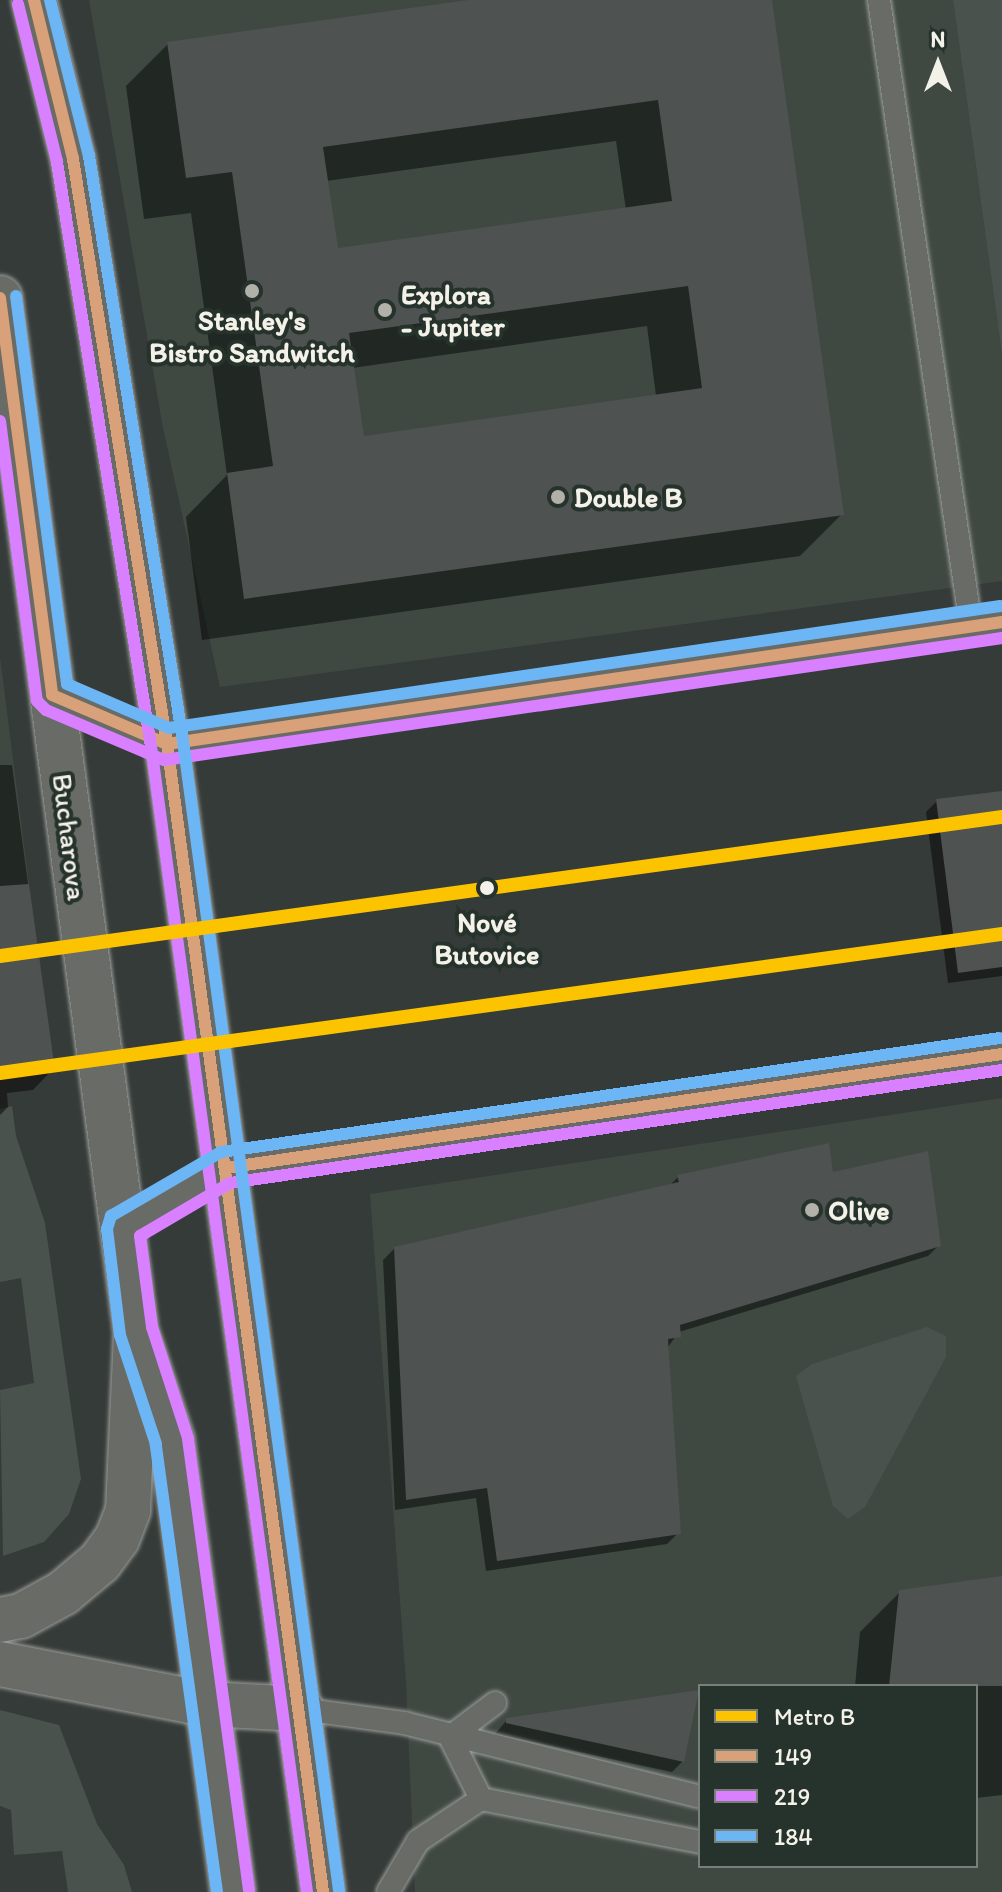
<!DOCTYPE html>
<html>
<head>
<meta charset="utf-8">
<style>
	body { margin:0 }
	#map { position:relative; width:1002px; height:1892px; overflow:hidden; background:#353b38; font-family:Itim,sans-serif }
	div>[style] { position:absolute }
	.built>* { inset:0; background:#3f4942 }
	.green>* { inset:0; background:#49524c }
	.shadow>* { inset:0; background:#0007 }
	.building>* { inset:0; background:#4e5250 }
	.roads { filter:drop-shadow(0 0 2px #9c9e9b) drop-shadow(0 0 2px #9c9e9b) }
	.lane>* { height:22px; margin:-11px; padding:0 11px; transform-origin:11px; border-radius:11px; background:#686b66 }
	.street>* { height:44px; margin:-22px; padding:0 22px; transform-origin:22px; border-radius:22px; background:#686b66 }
	.secondary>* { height:44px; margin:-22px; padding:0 22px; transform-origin:22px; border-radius:22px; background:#686b66 }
	.bus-1>* { height:12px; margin:-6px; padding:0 6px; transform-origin:6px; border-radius:6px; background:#d9a179 }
	.bus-2>* { height:12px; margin:-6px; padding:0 6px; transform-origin:6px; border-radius:6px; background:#d880ff }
	.bus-3>* { height:12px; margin:-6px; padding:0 6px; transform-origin:6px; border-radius:6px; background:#6db6f5 }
	.metro-1>* { height:14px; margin:-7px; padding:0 7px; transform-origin:7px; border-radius:7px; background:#fcc400 }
	.dots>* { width:22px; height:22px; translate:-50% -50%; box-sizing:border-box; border:4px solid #26332d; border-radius:50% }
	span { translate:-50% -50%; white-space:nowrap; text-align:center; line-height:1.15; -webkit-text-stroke:8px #26332d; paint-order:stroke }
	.poi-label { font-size:28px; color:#f4f1e8; font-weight:700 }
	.left { translate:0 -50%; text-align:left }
	.street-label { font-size:28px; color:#f4f1e8 }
	.stop-label { font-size:28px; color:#f4f1e8; font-weight:700 }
	.legend { position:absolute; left:698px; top:1684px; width:280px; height:184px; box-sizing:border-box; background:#26332d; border:2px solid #787f78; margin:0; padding:10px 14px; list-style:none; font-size:24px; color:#f4f1e8 }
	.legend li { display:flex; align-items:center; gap:16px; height:40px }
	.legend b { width:40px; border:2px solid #787f78 }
	.north { position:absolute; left:898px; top:24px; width:80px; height:80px; -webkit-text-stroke:6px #26332d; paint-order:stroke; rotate:0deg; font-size:22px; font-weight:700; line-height:32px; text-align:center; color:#f4f1e8 }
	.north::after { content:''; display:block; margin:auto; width:28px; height:36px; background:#f4f1e8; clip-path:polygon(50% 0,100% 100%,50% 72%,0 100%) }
</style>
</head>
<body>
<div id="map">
	<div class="built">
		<i style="clip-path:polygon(89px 0,953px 0,1002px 355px,1002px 581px,220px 687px,163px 428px)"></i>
		<i style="clip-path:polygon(0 657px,31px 900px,0 903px)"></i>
		<i style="clip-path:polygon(evenodd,1002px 1098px,1002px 1892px,415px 1892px,406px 1683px,370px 1194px,1002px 1098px,700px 1686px,976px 1686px,976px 1866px,700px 1866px,700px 1686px)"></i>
	</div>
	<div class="green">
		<i style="clip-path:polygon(953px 0,1002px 0,1002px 355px)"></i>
		<i style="clip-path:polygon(12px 1106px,16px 1136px,45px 1223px,81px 1479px,69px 1514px,44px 1542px,3px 1556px,0 1390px,34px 1383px,21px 1278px,0 1282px,0 1109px)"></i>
		<i style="clip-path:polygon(927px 1327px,946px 1336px,946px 1357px,865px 1507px,848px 1519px,833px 1506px,796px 1376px,812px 1364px)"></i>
		<i style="clip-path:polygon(0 1710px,59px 1725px,97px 1824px,124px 1865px,132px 1892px,68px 1892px,62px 1851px,14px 1855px,11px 1810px,0 1806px)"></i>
	</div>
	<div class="shadow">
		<i style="clip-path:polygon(evenodd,482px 0,770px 0,842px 514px,800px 556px,202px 640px,186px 517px,227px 475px,191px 213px,144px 219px,126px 86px,168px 44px,482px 0,616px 141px,626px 210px,336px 250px,326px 181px,616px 141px,482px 0,647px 326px,656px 396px,362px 438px,352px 368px,647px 326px)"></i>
		<i style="clip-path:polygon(0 765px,12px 765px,53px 1069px,33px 1090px,7px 1093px,8px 1107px,0 1115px)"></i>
		<i style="clip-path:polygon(1002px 793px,1002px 976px,948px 983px,926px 812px,937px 801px)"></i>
		<i style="clip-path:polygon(831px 1175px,939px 1245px,928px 1256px,679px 1332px,668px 1347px,678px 1533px,667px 1544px,486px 1571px,476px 1498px,395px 1510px,383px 1260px,395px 1248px,668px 1187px,678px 1177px)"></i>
		<i style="clip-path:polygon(1002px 1578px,1002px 1795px,976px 1798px,976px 1686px,855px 1686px,860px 1632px,900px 1592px)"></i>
		<i style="clip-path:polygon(507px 1720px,683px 1761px,672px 1772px,495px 1734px)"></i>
	</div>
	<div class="building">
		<i style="clip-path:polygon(evenodd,468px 0,772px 0,844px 515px,244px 599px,227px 473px,273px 466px,264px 402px,232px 172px,186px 178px,167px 42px,468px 0,658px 100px,672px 201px,338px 248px,323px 147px,658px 100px,468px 0,688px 286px,702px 388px,364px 436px,349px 333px,688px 286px)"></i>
		<i style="clip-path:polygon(1002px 791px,1002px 967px,958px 973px,936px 799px)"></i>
		<i style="clip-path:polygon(29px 884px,55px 1070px,0 1078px,0 886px)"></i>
		<i style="clip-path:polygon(829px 1143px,833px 1172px,928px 1151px,941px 1246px,680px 1325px,681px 1337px,668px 1339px,681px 1534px,497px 1561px,487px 1488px,406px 1500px,394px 1247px,679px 1182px,677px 1175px)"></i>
		<i style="clip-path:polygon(1002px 1576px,1002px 1686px,889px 1686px,899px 1590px)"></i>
		<i style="clip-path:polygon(699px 1690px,684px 1762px,506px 1723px,506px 1718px)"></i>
	</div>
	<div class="roads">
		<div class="lane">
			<i style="left:879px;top:0;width:633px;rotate:81.64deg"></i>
			<i style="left:52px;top:695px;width:125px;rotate:23.1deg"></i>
			<i style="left:167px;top:744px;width:844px;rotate:-8.31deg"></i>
			<i style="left:123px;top:1227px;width:118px;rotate:-30deg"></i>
			<i style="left:225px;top:1168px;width:785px;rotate:-8.35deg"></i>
			<i style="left:495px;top:1703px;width:56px;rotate:142.9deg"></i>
			<i style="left:450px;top:1737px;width:69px;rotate:63.4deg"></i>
			<i style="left:481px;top:1799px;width:223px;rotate:11.1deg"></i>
			<i style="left:301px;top:1709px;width:104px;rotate:7.7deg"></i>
			<i style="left:404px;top:1723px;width:305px;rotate:14deg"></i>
			<i style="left:388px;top:1892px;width:59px;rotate:-59.5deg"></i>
			<i style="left:418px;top:1841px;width:76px;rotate:-33.7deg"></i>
		</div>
		<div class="street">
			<i style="left:0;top:1620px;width:21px;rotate:-11deg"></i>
			<i style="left:21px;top:1616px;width:48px;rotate:-28.7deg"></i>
			<i style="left:63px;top:1593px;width:48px;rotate:-40deg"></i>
			<i style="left:100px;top:1562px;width:29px;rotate:-54deg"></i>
			<i style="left:117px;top:1539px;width:31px;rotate:-69deg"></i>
			<i style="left:128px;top:1510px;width:177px;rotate:-87.4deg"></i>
			<i style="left:0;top:1664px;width:210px;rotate:11deg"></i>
			<i style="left:206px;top:1704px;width:95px;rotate:3deg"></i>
		</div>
		<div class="secondary">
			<i style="left:34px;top:0;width:164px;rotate:76.2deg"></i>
			<i style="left:73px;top:159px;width:593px;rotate:80.87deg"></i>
			<i style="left:167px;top:744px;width:1159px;rotate:82.26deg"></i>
			<i style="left:0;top:298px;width:1042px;rotate:82.5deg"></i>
			<i style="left:136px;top:1331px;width:115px;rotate:71.7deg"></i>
			<i style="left:172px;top:1440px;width:456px;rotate:82.3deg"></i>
		</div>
	</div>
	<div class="bus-1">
		<i style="left:34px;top:0;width:164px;rotate:76.2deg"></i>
		<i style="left:73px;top:159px;width:593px;rotate:80.87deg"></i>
		<i style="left:167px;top:744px;width:1159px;rotate:82.26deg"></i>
		<i style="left:0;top:298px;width:400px;rotate:82.5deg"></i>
		<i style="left:52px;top:695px;width:125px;rotate:23.1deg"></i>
		<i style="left:167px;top:744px;width:844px;rotate:-8.31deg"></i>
		<i style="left:225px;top:1168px;width:785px;rotate:-8.35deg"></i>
	</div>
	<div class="bus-2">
		<i style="left:18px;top:4px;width:163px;rotate:76.1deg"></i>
		<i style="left:57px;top:162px;width:592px;rotate:80.86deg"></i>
		<i style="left:151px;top:746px;width:1157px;rotate:82.25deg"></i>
		<i style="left:0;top:421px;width:282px;rotate:82.5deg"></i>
		<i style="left:37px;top:701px;width:13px;rotate:45deg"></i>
		<i style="left:46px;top:710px;width:128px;rotate:23deg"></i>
		<i style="left:164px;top:760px;width:847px;rotate:-8.28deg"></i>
		<i style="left:249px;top:1890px;width:456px;rotate:-97.7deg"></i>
		<i style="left:188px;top:1438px;width:117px;rotate:-108deg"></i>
		<i style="left:152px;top:1327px;width:92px;rotate:-97.5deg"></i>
		<i style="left:140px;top:1236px;width:104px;rotate:-30.5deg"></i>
		<i style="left:230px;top:1183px;width:780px;rotate:-8.33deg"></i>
	</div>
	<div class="bus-3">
		<i style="left:50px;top:0;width:161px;rotate:76deg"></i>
		<i style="left:89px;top:156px;width:593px;rotate:80.87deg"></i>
		<i style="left:183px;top:741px;width:1160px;rotate:82.27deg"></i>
		<i style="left:16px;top:296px;width:391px;rotate:82.5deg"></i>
		<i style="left:67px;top:684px;width:111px;rotate:23.3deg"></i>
		<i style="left:169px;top:728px;width:840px;rotate:-8.35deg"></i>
		<i style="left:217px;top:1892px;width:452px;rotate:-97.8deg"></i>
		<i style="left:156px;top:1444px;width:115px;rotate:-108.3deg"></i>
		<i style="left:120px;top:1335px;width:107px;rotate:-97deg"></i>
		<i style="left:107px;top:1229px;width:14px;rotate:-73deg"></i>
		<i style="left:111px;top:1216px;width:127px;rotate:-30.2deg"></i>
		<i style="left:221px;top:1152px;width:787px;rotate:-8.33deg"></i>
	</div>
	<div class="metro-1">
		<i style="left:0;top:956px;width:1012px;rotate:-7.9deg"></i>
		<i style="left:0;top:1073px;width:1012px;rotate:-7.9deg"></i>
	</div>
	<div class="dots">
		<i style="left:252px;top:291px;background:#b1b1aa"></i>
		<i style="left:385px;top:310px;background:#b1b1aa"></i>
		<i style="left:558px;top:497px;background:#b1b1aa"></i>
		<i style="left:487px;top:888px;background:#f4f1e8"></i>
		<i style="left:812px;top:1210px;background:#b1b1aa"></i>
	</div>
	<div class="poi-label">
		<span class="left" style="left:401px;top:310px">Explora<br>- Jupiter</span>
		<span style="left:252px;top:336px">Stanley's<br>Bistro Sandwitch</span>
		<span class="left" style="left:574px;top:497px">Double B</span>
		<span class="left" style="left:828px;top:1210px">Olive</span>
	</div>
	<div class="street-label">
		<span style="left:70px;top:837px;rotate:83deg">Bucharova</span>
	</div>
	<div class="stop-label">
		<span style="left:487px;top:938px">Nové<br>Butovice</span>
	</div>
	<ul class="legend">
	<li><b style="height:10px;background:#fcc400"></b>Metro B</li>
	<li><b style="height:10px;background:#d9a179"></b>149</li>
	<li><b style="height:10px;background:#d880ff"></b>219</li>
	<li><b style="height:10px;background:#6db6f5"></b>184</li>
	</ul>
	<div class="north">N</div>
</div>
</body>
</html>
